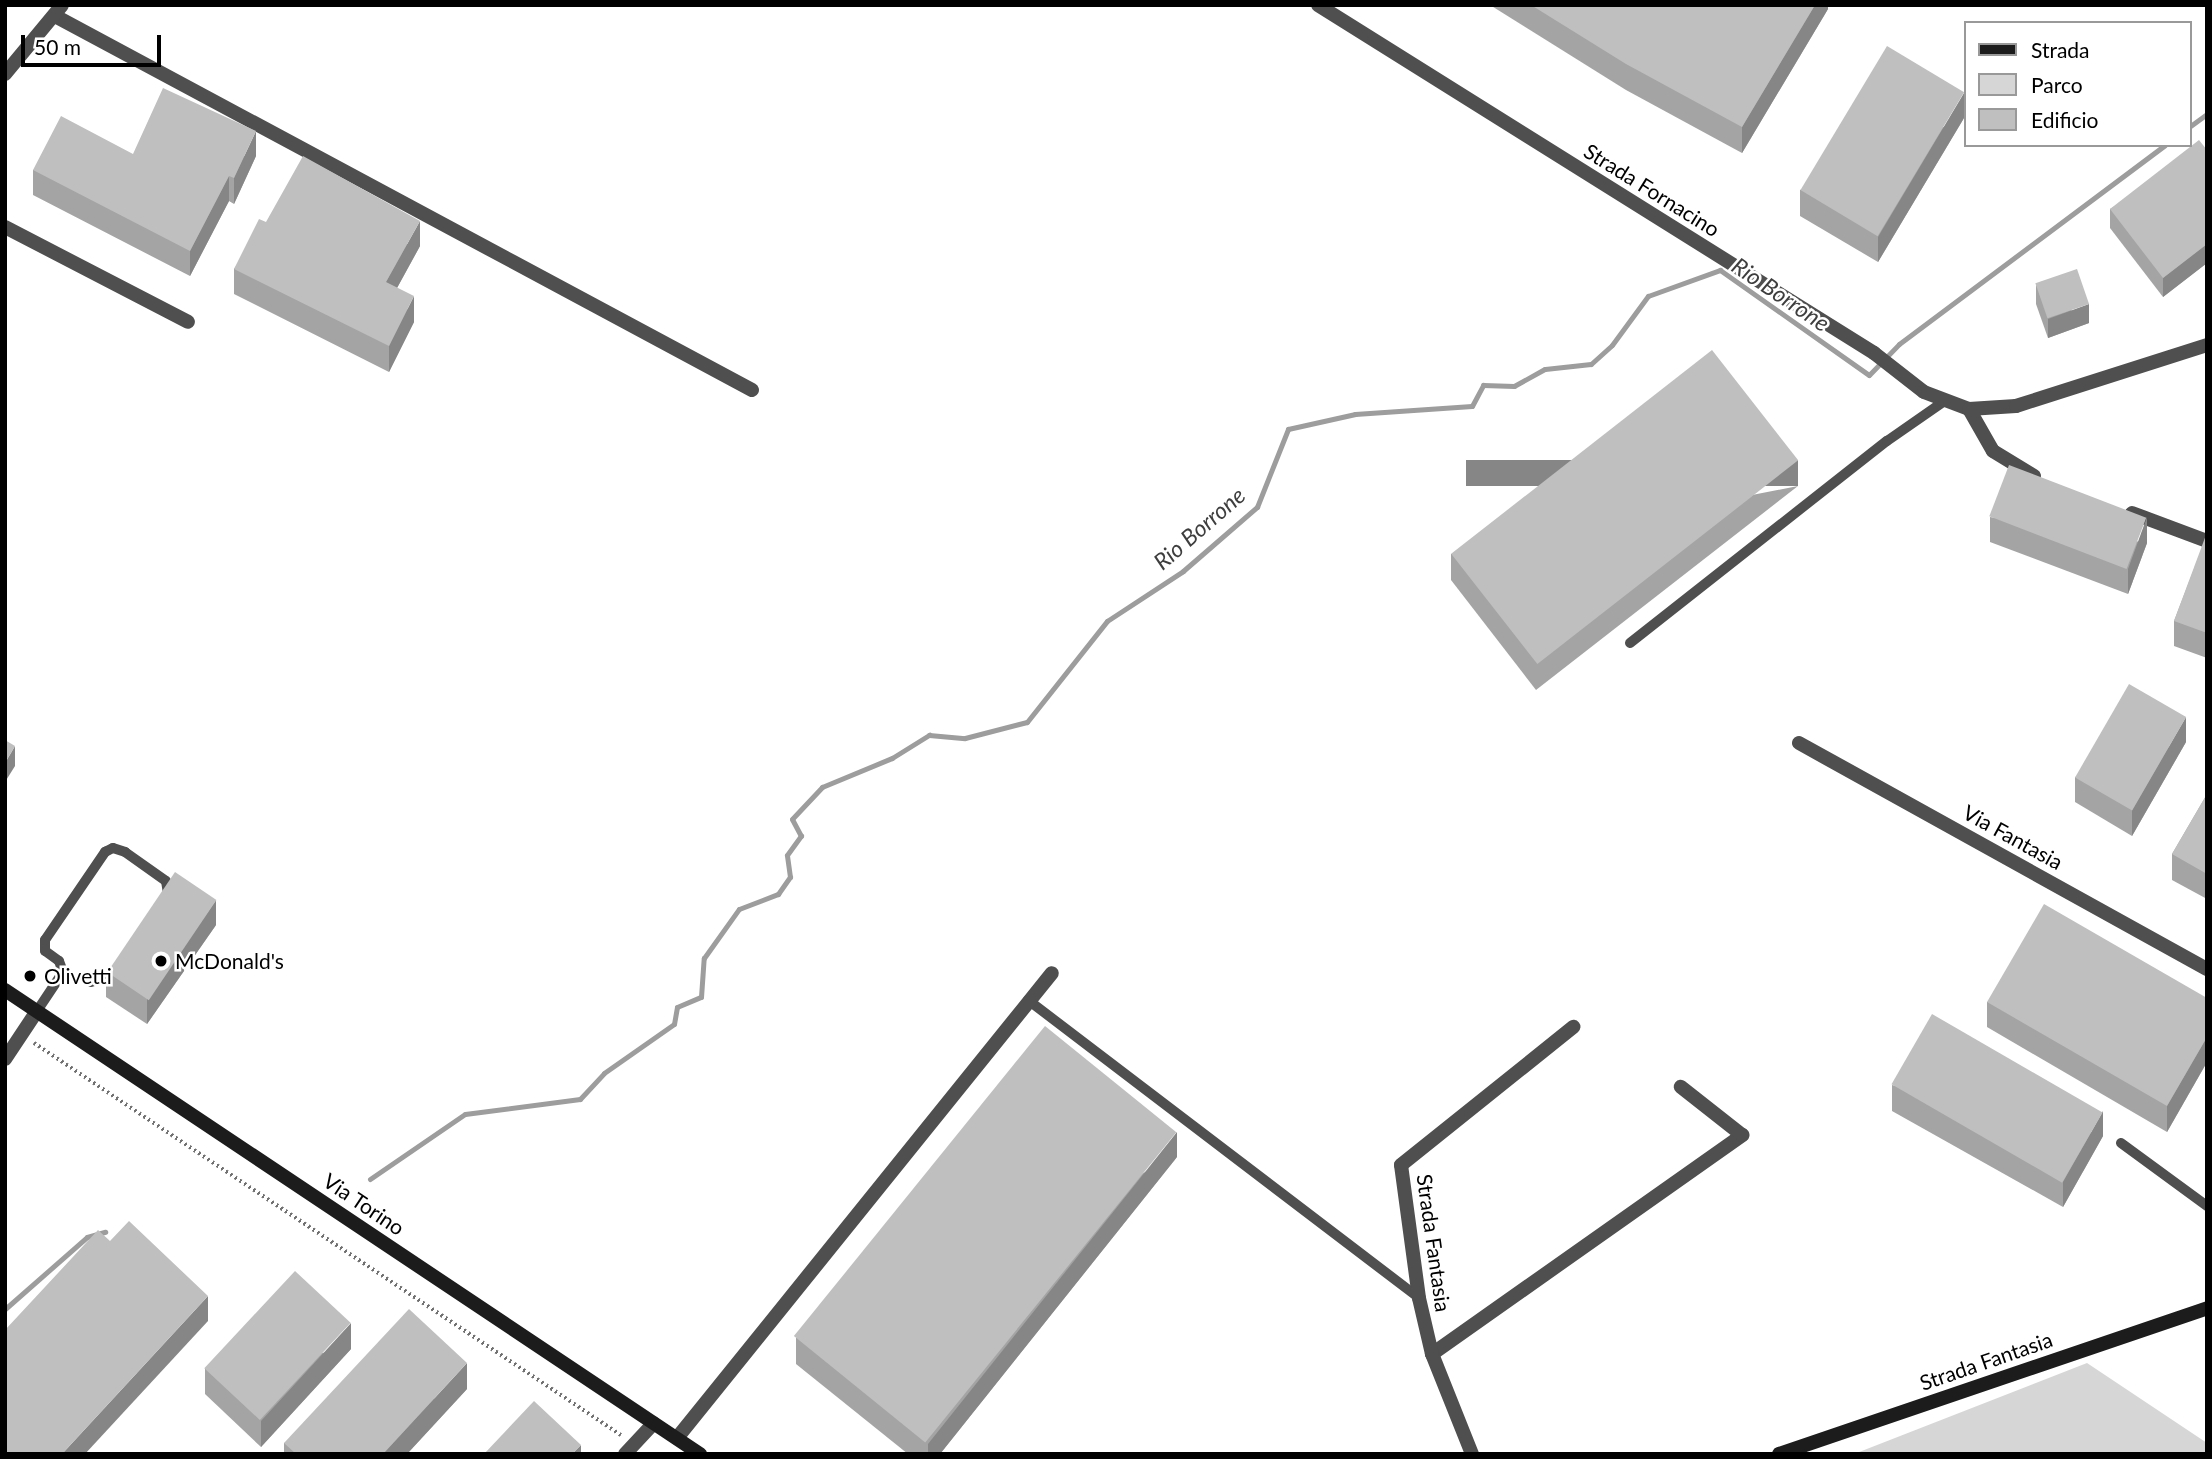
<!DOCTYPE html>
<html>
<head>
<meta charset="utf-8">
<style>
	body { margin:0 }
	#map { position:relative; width:2212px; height:1459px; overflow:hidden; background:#fff; font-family:Lato,sans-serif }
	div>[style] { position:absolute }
	.green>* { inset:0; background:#d6d6d6 }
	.stream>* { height:5px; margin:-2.5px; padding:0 2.5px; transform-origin:2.5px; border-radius:2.5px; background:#9d9d9d }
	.path>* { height:3.5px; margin-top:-1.75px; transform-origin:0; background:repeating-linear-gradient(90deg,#717171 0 2px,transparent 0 5.5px) }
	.lane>* { height:10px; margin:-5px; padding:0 5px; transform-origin:5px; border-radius:5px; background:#4f4f4f }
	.street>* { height:14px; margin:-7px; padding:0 7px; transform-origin:7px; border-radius:7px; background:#4f4f4f }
	.secondary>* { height:14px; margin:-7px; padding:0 7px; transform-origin:7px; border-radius:7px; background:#1c1c1c }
	.wall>* { inset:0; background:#a4a4a4 }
	.shaded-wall>* { inset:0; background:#868686; transform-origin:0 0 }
	.building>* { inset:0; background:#bfbfbf; transform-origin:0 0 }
	.dots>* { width:19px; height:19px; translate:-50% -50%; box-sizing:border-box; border:4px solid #fff; border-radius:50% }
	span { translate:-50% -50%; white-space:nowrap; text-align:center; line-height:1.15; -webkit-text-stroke:5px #fff; paint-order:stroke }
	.street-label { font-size:21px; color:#000 }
	.poi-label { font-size:21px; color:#000 }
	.left { translate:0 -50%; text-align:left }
	.water-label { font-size:23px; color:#3e3e3e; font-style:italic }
	.frame { position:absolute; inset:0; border:7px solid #000; pointer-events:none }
	.legend { position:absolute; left:1964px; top:21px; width:228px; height:126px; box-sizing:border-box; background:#fff; border:2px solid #999; margin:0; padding:9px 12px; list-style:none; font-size:21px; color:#000 }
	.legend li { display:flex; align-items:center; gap:14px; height:35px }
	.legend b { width:35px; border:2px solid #999 }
	.scale { position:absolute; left:21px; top:35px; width:140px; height:32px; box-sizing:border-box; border:4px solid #000; border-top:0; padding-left:9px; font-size:21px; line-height:24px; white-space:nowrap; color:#000; -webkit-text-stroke:5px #fff; paint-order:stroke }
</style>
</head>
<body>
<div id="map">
	<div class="green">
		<i style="clip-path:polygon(2087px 1363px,2207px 1443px,2207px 1454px,1854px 1454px)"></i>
	</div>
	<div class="stream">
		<i style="left:2189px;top:127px;width:22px;rotate:-36deg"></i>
		<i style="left:370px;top:1179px;width:115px;rotate:-34.4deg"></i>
		<i style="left:465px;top:1114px;width:116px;rotate:-7.4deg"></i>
		<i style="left:580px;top:1099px;width:35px;rotate:-47deg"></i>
		<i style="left:604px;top:1073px;width:85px;rotate:-35deg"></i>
		<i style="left:674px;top:1024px;width:17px;rotate:-80deg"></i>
		<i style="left:677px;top:1007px;width:26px;rotate:-23deg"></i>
		<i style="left:701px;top:997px;width:39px;rotate:-86deg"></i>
		<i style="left:704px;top:958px;width:60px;rotate:-54.5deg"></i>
		<i style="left:739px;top:909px;width:42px;rotate:-21deg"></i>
		<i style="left:778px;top:894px;width:21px;rotate:-55deg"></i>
		<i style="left:790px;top:877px;width:22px;rotate:-98deg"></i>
		<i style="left:787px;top:855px;width:24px;rotate:-54deg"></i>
		<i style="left:801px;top:836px;width:19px;rotate:-118deg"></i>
		<i style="left:792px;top:819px;width:44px;rotate:-46.8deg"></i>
		<i style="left:822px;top:787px;width:76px;rotate:-22.5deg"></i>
		<i style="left:892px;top:758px;width:44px;rotate:-31.9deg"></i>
		<i style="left:929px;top:735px;width:36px;rotate:5deg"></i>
		<i style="left:965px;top:738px;width:64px;rotate:-14.5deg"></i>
		<i style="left:1027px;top:722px;width:129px;rotate:-51.6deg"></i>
		<i style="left:1107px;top:621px;width:91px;rotate:-33.3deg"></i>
		<i style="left:1183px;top:571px;width:98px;rotate:-40.9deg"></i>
		<i style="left:1257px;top:507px;width:84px;rotate:-68.3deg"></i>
		<i style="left:1288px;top:429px;width:69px;rotate:-12.6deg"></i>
		<i style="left:1355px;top:414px;width:117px;rotate:-3.9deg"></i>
		<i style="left:1472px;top:406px;width:24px;rotate:-62deg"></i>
		<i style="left:1483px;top:385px;width:31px;rotate:2deg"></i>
		<i style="left:1514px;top:386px;width:35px;rotate:-29deg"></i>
		<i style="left:1545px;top:369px;width:46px;rotate:-6.2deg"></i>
		<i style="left:1591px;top:364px;width:28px;rotate:-42deg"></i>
		<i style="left:1612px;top:345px;width:61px;rotate:-53.7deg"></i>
		<i style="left:1648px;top:296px;width:77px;rotate:-19.9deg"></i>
		<i style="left:1720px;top:270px;width:182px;rotate:35.2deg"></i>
		<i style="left:1869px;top:375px;width:43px;rotate:-45.9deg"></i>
		<i style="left:1899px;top:344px;width:332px;rotate:-36.8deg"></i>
		<i style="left:5px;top:1309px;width:109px;rotate:-41.3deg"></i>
		<i style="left:87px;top:1237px;width:19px;rotate:-16deg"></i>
	</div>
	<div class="path">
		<i style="left:34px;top:1043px;width:706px;rotate:33.74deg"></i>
	</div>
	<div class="lane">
		<i style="left:1630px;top:643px;width:327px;rotate:-38.2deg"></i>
		<i style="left:1887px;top:441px;width:72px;rotate:-34.8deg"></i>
		<i style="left:91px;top:982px;width:26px;rotate:-18deg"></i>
		<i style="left:1028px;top:1000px;width:492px;rotate:37.3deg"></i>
		<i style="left:37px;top:1011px;width:47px;rotate:-56.3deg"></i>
		<i style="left:63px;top:972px;width:12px;rotate:-110deg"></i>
		<i style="left:59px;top:961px;width:17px;rotate:-144deg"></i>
		<i style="left:45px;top:951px;width:11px;rotate:-90deg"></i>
		<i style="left:45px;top:940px;width:107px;rotate:-55.7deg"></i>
		<i style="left:105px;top:852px;width:9px;rotate:-27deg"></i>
		<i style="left:113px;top:848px;width:13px;rotate:18deg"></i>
		<i style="left:125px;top:852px;width:50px;rotate:35.3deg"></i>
		<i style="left:166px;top:881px;width:13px;rotate:81deg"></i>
		<i style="left:2121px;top:1143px;width:107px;rotate:36.2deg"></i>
	</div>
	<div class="street">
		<i style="left:1318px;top:5px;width:656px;rotate:32.04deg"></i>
		<i style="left:1874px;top:353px;width:63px;rotate:38deg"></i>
		<i style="left:1924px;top:392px;width:48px;rotate:20.7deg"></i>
		<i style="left:1969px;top:409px;width:47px;rotate:-3.7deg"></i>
		<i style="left:2016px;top:406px;width:201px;rotate:-17.7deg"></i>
		<i style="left:55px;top:16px;width:791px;rotate:28.22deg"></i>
		<i style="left:5px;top:74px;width:89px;rotate:-50.4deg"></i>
		<i style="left:5px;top:227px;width:206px;rotate:27.4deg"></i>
		<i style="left:1969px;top:409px;width:48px;rotate:60.3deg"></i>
		<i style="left:1993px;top:451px;width:48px;rotate:31.4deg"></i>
		<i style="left:2132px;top:513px;width:80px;rotate:20.5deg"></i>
		<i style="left:1799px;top:743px;width:466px;rotate:29deg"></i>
		<i style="left:5px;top:1059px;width:58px;rotate:-56.3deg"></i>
		<i style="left:1432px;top:1354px;width:380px;rotate:-35.2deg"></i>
		<i style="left:1742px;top:1135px;width:78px;rotate:-141.8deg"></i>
		<i style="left:677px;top:1438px;width:597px;rotate:-51.12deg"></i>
		<i style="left:625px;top:1454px;width:42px;rotate:-46.9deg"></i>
		<i style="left:1472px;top:1454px;width:108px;rotate:-111.8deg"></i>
		<i style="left:1432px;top:1354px;width:57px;rotate:-103.1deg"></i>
		<i style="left:1419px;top:1298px;width:134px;rotate:-97.7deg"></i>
		<i style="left:1401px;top:1165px;width:221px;rotate:-38.7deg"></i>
	</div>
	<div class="secondary">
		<i style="left:5px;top:990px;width:836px;rotate:33.73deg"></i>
		<i style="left:1779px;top:1454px;width:452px;rotate:-18.8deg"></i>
	</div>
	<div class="wall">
		<i style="clip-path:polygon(1490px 5px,1828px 5px,1828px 9px,1742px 153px,1626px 90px)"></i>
		<i style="clip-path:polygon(1964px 118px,1878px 262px,1800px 216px,1800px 190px)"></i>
		<i style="clip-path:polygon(2207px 150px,2207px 263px,2163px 297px,2110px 228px,2110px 209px)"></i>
		<i style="clip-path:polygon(133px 154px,256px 156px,234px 204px,229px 201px,190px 276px,33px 195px,33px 170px)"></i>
		<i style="clip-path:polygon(266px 222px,420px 246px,397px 288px,414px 322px,389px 372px,234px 294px,234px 269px)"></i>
		<i style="clip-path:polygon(2036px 285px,2089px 323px,2048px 338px,2036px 304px)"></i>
		<i style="clip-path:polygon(1798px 486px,1536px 690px,1451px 580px,1451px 554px)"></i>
		<i style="clip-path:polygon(1990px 517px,2147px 543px,2128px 594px,1990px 542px)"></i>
		<i style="clip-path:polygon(2207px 535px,2207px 658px,2174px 646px,2174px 621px)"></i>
		<i style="clip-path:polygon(2186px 742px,2132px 836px,2075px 802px,2075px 777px)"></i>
		<i style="clip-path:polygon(2207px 794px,2207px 899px,2172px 880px,2172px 854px)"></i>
		<i style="clip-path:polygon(216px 925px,147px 1024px,106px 997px,106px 972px)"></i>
		<i style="clip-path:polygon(2207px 998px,2207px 1062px,2167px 1132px,1987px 1027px,1987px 1002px)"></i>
		<i style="clip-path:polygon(1892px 1085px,2103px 1136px,2063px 1207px,1892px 1111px)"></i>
		<i style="clip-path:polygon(1177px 1157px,940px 1454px,908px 1454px,796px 1364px,796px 1338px)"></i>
		<i style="clip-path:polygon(351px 1349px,261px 1447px,205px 1394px,205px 1369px)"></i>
		<i style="clip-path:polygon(467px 1389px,407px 1454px,284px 1454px,284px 1443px)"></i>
	</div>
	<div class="shaded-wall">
		<i style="clip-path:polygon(1815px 5px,1828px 5px,1828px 9px,1742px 153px,1742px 127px)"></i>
		<i style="clip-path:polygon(1964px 93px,1964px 118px,1878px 262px,1878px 237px)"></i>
		<i style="clip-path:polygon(256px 131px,256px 156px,234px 204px,234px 178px)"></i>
		<i style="clip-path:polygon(229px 176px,229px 201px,190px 276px,190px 251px)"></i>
		<i style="clip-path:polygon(420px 221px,420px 246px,386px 308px,386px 282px)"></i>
		<i style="clip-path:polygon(2207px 244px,2207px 263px,2163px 297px,2163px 278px)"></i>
		<i style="clip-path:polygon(414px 296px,414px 322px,389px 372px,389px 346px)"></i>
		<i style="clip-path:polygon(2089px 304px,2089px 323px,2048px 338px,2048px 319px)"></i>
		<i style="left:1798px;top:460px;width:26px;height:332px;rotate:90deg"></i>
		<i style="clip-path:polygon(2147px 517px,2147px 543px,2128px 594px,2128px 569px)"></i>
		<i style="clip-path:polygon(2186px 717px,2186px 742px,2132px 836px,2132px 810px)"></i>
		<i style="clip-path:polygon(15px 746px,15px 766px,5px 782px,5px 763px)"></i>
		<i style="clip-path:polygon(216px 900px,216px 925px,147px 1024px,147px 999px)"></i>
		<i style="clip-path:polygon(2207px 1037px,2207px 1062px,2167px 1132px,2167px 1106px)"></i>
		<i style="clip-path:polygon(2103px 1111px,2103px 1136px,2063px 1207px,2063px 1182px)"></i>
		<i style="clip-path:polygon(1177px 1132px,1177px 1157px,940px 1454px,928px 1454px,928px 1444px)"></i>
		<i style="clip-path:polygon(208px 1296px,208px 1321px,85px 1454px,62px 1454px)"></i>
		<i style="clip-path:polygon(351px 1323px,351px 1349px,261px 1447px,261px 1421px)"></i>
		<i style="clip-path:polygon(467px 1363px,467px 1389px,407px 1454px,383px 1454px)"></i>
		<i style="clip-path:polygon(581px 1445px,581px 1454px,572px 1454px)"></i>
	</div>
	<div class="building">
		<i style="clip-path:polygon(1531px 5px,1815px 5px,1742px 127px,1626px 64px)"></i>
		<i style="left:1887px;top:46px;width:90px;height:168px;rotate:31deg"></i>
		<i style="clip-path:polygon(163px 88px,256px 131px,234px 178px,229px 176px,190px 251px,33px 170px,61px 116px,133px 154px)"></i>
		<i style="clip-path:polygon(2199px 140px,2207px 150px,2207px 244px,2163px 278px,2110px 209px)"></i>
		<i style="clip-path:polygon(303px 156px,420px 221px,386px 282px,414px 296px,389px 346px,234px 269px,259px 219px,266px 222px)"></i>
		<i style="left:2077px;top:269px;width:37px;height:44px;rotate:71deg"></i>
		<i style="left:1712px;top:350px;width:140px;height:331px;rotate:52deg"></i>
		<i style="left:2009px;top:465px;width:147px;height:55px;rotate:21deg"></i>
		<i style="clip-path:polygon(2206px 535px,2207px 535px,2207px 633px,2174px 621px)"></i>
		<i style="left:2129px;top:684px;width:66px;height:108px;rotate:30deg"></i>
		<i style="clip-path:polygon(5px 740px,15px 746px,5px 763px)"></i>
		<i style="clip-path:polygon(2207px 794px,2207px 874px,2172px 854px)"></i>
		<i style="left:175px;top:872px;width:50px;height:121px;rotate:34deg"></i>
		<i style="clip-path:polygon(2044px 904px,2207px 998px,2207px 1037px,2167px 1106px,1987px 1002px)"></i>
		<i style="left:1932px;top:1014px;width:197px;height:81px;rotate:30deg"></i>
		<i style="left:1045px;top:1026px;width:169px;height:399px;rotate:39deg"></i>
		<i style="clip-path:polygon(129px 1221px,208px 1296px,62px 1454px,5px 1454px,5px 1330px,98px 1230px,110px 1241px)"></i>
		<i style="left:295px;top:1271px;width:76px;height:133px;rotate:43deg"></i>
		<i style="clip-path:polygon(409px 1309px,467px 1363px,383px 1454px,296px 1454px,284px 1443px)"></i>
		<i style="clip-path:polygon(534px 1401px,581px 1445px,572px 1454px,484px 1454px)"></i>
	</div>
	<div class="dots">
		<i style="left:161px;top:961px;background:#000"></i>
		<i style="left:30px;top:976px;background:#000"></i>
	</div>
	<div class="street-label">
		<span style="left:1652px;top:190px;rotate:32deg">Strada Fornacino</span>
		<span style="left:2013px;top:837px;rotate:29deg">Via Fantasia</span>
		<span style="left:364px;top:1204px;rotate:34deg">Via Torino</span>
		<span style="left:1434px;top:1243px;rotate:82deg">Strada Fantasia</span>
		<span style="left:1986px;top:1361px;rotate:-19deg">Strada Fantasia</span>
	</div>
	<div class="poi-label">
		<span class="left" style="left:175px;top:961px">McDonald's</span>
		<span class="left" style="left:44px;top:976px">Olivetti</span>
	</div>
	<div class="water-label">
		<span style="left:1781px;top:294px;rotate:34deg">Rio Borrone</span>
		<span style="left:1199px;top:528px;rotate:-41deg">Rio Borrone</span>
	</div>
	<div class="frame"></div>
	<ul class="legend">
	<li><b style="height:9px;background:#1c1c1c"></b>Strada</li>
	<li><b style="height:19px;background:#d6d6d6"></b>Parco</li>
	<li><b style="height:19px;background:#bfbfbf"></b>Edificio</li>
	</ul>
	<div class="scale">50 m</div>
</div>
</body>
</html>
